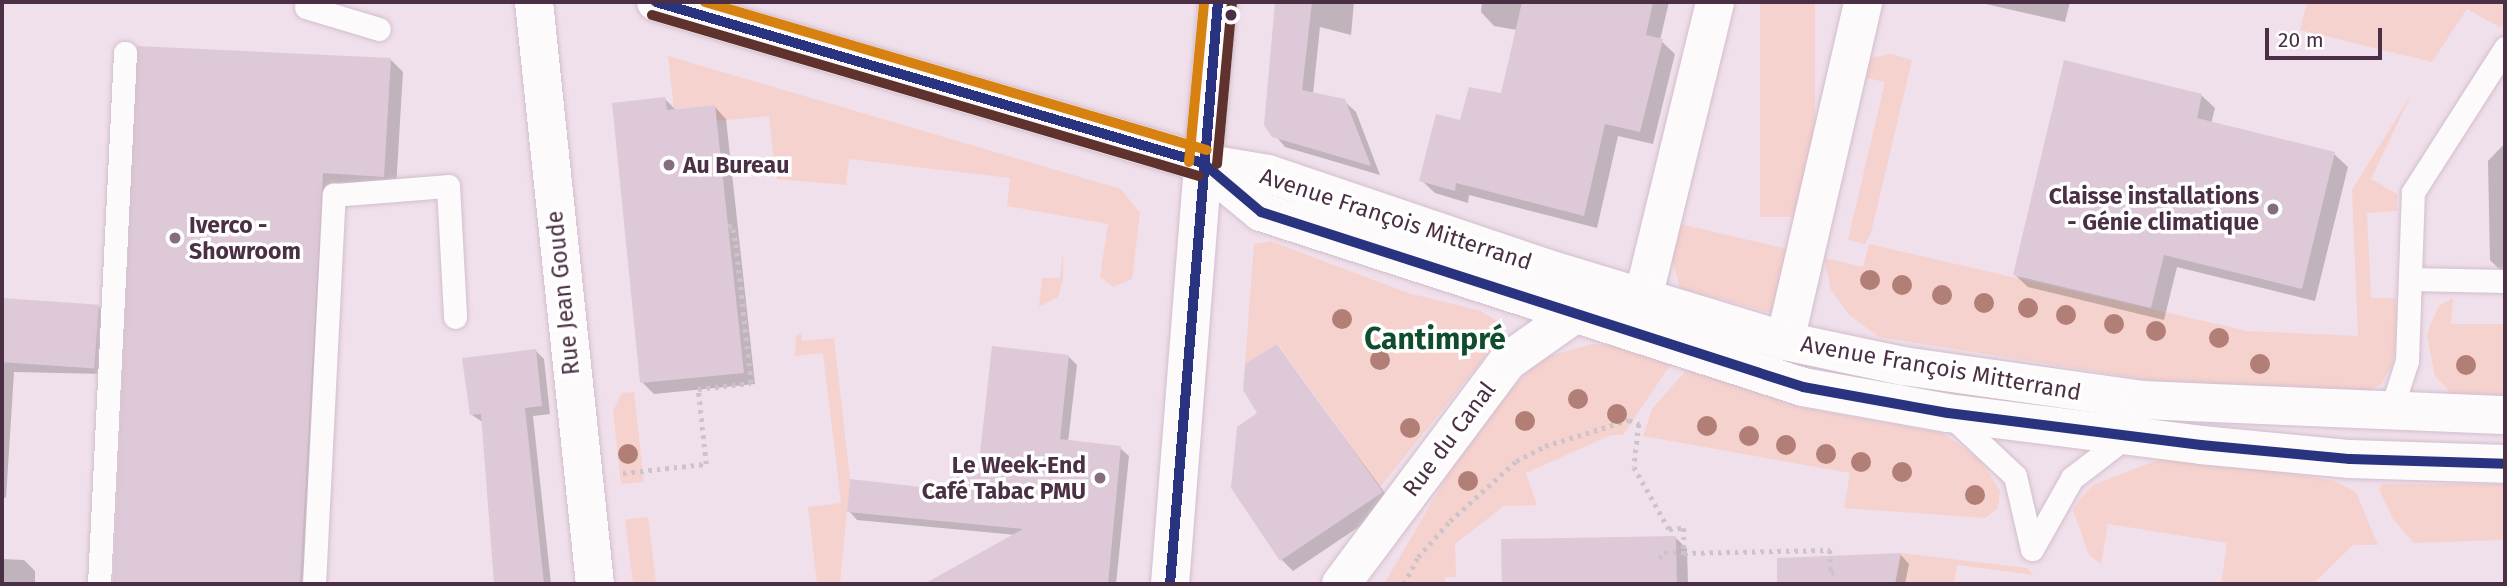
<!DOCTYPE html>
<html>
<head>
<meta charset="utf-8">
<style>
	body { margin:0 }
	#map { position:relative; width:2507px; height:586px; overflow:hidden; background:#f0e0eb; font-family:"Fira Sans",sans-serif }
	div>[style] { position:absolute }
	.green>* { inset:0; background:#f6d2ce; transform-origin:0 0 }
	.shadow>* { inset:0; background:#0003 }
	.building>* { inset:0; background:#dec9d8; transform-origin:0 0 }
	.path>* { height:4.5px; margin-top:-2.25px; transform-origin:0; background:repeating-linear-gradient(90deg,#cdc4cb 0 3.5px,transparent 0 8.5px) }
	.roads { filter:drop-shadow(0 0 2px #d2becd) drop-shadow(0 0 2px #d2becd) }
	.lane>* { height:23px; margin:-11.5px; padding:0 11.5px; transform-origin:11.5px; border-radius:11.5px; background:#fdfafc }
	.street>* { height:38px; margin:-19px; padding:0 19px; transform-origin:19px; border-radius:19px; background:#fdfafc }
	.secondary>* { height:38px; margin:-19px; padding:0 19px; transform-origin:19px; border-radius:19px; background:#fdfafc }
	.bus-1>* { height:10px; margin:-5px; padding:0 5px; transform-origin:5px; border-radius:5px; background:#2a337f }
	.bus-2>* { height:10px; margin:-5px; padding:0 5px; transform-origin:5px; border-radius:5px; background:#60322d }
	.bus-3>* { height:10px; margin:-5px; padding:0 5px; transform-origin:5px; border-radius:5px; background:#d78110 }
	.trees>* { width:20px; height:20px; margin:-10px; border-radius:50%; background:#b27f77 }
	.dots>* { width:19px; height:19px; translate:-50% -50%; box-sizing:border-box; border:4px solid #fff; border-radius:50% }
	span { translate:-50% -50%; white-space:nowrap; text-align:center; line-height:1.15; -webkit-text-stroke:7px #fff; paint-order:stroke }
	.poi-label { font-size:23px; color:#4b2f44; font-weight:700 }
	.left { translate:0 -50%; text-align:left }
	.right { translate:-100% -50%; text-align:right }
	.street-label { font-size:23px; color:#4b2f44 }
	.district-label { font-size:30px; color:#104d2f; font-weight:700 }
	.frame { position:absolute; inset:0; border:4px solid #4b2f44; pointer-events:none }
	.scale { position:absolute; left:2265px; top:28px; width:117px; height:32px; box-sizing:border-box; border:4px solid #4b2f44; border-top:0; padding-left:9px; font-size:21px; line-height:24px; white-space:nowrap; color:#4b2f44; -webkit-text-stroke:5px #fff; paint-order:stroke }
</style>
</head>
<body>
<div id="map">
	<div class="green">
		<i style="left:1760px;top:2px;width:55px;height:215px"></i>
		<i style="clip-path:polygon(2307px 2px,2505px 2px,2505px 21px,2501px 28px,2467px 9px,2432px 62px,2300px 30px)"></i>
		<i style="clip-path:polygon(1891px 54px,1912px 60px,1871px 233px,1865px 244px,1848px 240px,1885px 82px,1857px 76px,1872px 58px)"></i>
		<i style="clip-path:polygon(668px 56px,1121px 189px,1140px 213px,1132px 279px,1113px 287px,1100px 277px,1108px 224px,1007px 206px,1010px 178px,849px 159px,846px 185px,776px 179px,769px 116px,717px 121px,715px 105px,674px 109px)"></i>
		<i style="clip-path:polygon(2412px 93px,2371px 179px,2397px 194px,2397px 211px,2367px 213px,2371px 298px,2396px 298px,2397px 338px,2393px 364px,2381px 384px,2364px 393px,2161px 382px,1879px 337px,1849px 315px,1831px 290px,1824px 258px,1863px 267px,1869px 244px,2247px 331px,2358px 336px,2352px 190px)"></i>
		<i style="clip-path:polygon(1680px 224px,1787px 249px,1772px 313px,1680px 288px,1672px 259px)"></i>
		<i style="clip-path:polygon(1270px 241px,1408px 293px,1481px 311px,1500px 323px,1500px 338px,1380px 487px,1278px 344px,1245px 364px,1254px 244px)"></i>
		<i style="clip-path:polygon(1063px 251px,1063px 279px,1058px 297px,1039px 307px,1042px 278px,1060px 278px)"></i>
		<i style="clip-path:polygon(2453px 298px,2451px 324px,2505px 324px,2505px 395px,2451px 393px,2435px 376px,2427px 337px,2430px 325px,2440px 305px)"></i>
		<i style="clip-path:polygon(801px 333px,802px 341px,834px 338px,850px 479px,840px 584px,817px 584px,808px 507px,841px 503px,823px 353px,795px 356px,796px 336px)"></i>
		<i style="clip-path:polygon(1593px 344px,1622px 345px,1671px 364px,1623px 435px,1611px 435px,1526px 473px,1537px 505px,1504px 506px,1455px 544px,1456px 577px,1445px 577px,1445px 584px,1384px 584px,1466px 444px,1507px 393px,1542px 358px)"></i>
		<i style="clip-path:polygon(1688px 368px,1799px 407px,1943px 433px,1981px 461px,2000px 491px,1998px 508px,1985px 518px,1844px 508px,1850px 473px,1643px 436px,1652px 409px)"></i>
		<i style="clip-path:polygon(634px 392px,644px 482px,621px 484px,613px 411px,622px 393px)"></i>
		<i style="clip-path:polygon(2173px 454px,2335px 481px,2356px 492px,2378px 545px,2353px 545px,2313px 584px,2221px 584px,2227px 543px,2108px 524px,2101px 564px,2089px 555px,2073px 510px,2081px 498px,2093px 485px)"></i>
		<i style="clip-path:polygon(2382px 484px,2505px 484px,2505px 546px,2502px 540px,2414px 543px,2393px 519px,2379px 489px)"></i>
		<i style="left:648px;top:517px;width:67px;height:23px;rotate:83deg"></i>
		<i style="clip-path:polygon(1901px 553px,2027px 568px,2034px 575px,1957px 565px,1954px 584px,1895px 584px)"></i>
	</div>
	<div class="shadow">
		<i style="clip-path:polygon(1277px 2px,1354px 2px,1351px 35px,1320px 27px,1313px 94px,1344px 101px,1356px 112px,1380px 175px,1285px 147px,1266px 124px)"></i>
		<i style="clip-path:polygon(1482px 2px,1669px 2px,1660px 40px,1675px 54px,1653px 144px,1618px 136px,1597px 228px,1469px 195px,1468px 203px,1435px 193px,1421px 180px,1462px 123px,1502px 95px,1517px 30px,1494px 26px,1481px 12px)"></i>
		<i style="clip-path:polygon(1977px 2px,2070px 2px,2065px 22px)"></i>
		<i style="clip-path:polygon(139px 47px,391px 60px,403px 72px,396px 188px,334px 184px,314px 584px,114px 584px)"></i>
		<i style="clip-path:polygon(2201px 95px,2215px 108px,2211px 124px,2334px 154px,2348px 167px,2315px 301px,2177px 267px,2164px 320px,2028px 287px,2014px 274px)"></i>
		<i style="clip-path:polygon(665px 99px,677px 111px,715px 107px,726px 119px,755px 384px,654px 394px,642px 382px)"></i>
		<i style="clip-path:polygon(2505px 143px,2505px 275px,2490px 260px,2488px 161px)"></i>
		<i style="clip-path:polygon(2px 302px,98px 306px,109px 317px,106px 374px,14px 372px,6px 498px,2px 497px)"></i>
		<i style="clip-path:polygon(1277px 346px,1393px 504px,1293px 571px,1281px 559px)"></i>
		<i style="clip-path:polygon(535px 350px,544px 359px,550px 414px,533px 416px,551px 584px,497px 584px,484px 423px,472px 415px)"></i>
		<i style="clip-path:polygon(1068px 356px,1077px 365px,1068px 442px,1120px 448px,1129px 456px,1116px 584px,928px 584px,1016px 535px,857px 520px,849px 511px,949px 492px,980px 473px)"></i>
		<i style="clip-path:polygon(1676px 538px,1687px 549px,1688px 584px,1504px 584px,1503px 542px)"></i>
		<i style="clip-path:polygon(1901px 555px,1909px 564px,1905px 584px,1837px 584px,1836px 557px)"></i>
		<i style="clip-path:polygon(2px 559px,24px 560px,35px 571px,35px 584px,2px 584px)"></i>
	</div>
	<div class="building">
		<i style="clip-path:polygon(1275px 2px,1312px 2px,1302px 90px,1345px 99px,1371px 166px,1272px 137px,1264px 125px)"></i>
		<i style="clip-path:polygon(1522px 2px,1653px 2px,1646px 35px,1663px 39px,1640px 132px,1605px 124px,1584px 216px,1456px 183px,1455px 191px,1419px 181px,1436px 114px,1460px 120px,1469px 87px,1501px 93px)"></i>
		<i style="clip-path:polygon(137px 46px,391px 58px,384px 177px,323px 173px,300px 584px,113px 584px)"></i>
		<i style="clip-path:polygon(2064px 60px,2202px 94px,2197px 118px,2335px 152px,2302px 289px,2164px 255px,2151px 308px,2013px 275px)"></i>
		<i style="clip-path:polygon(665px 97px,667px 110px,715px 105px,744px 373px,640px 383px,612px 103px)"></i>
		<i style="left:2px;top:298px;width:97px;height:64px;rotate:4deg"></i>
		<i style="clip-path:polygon(1277px 344px,1383px 492px,1280px 561px,1231px 488px,1237px 427px,1257px 413px,1243px 390px,1245px 364px)"></i>
		<i style="clip-path:polygon(992px 346px,1069px 355px,1060px 439px,1121px 446px,1108px 584px,924px 584px,1023px 529px,847px 512px,850px 479px,948px 490px,951px 467px,978px 471px)"></i>
		<i style="clip-path:polygon(536px 349px,542px 406px,525px 408px,544px 584px,494px 584px,481px 414px,470px 415px,462px 358px)"></i>
		<i style="left:1676px;top:536px;width:48px;height:175px;rotate:89deg"></i>
		<i style="clip-path:polygon(1901px 553px,1895px 584px,1777px 584px,1777px 558px)"></i>
	</div>
	<div class="path">
		<i style="left:623px;top:473px;width:83px;rotate:-6.2deg"></i>
		<i style="left:706px;top:464px;width:75px;rotate:-96.1deg"></i>
		<i style="left:698px;top:389px;width:53px;rotate:-6.5deg"></i>
		<i style="left:751px;top:383px;width:143px;rotate:-96.4deg"></i>
		<i style="left:735px;top:241px;width:15px;rotate:-101deg"></i>
		<i style="left:732px;top:226px;width:5px;rotate:169deg"></i>
		<i style="left:1659px;top:558px;width:7px;rotate:-45deg"></i>
		<i style="left:1664px;top:553px;width:20px"></i>
		<i style="left:1404px;top:584px;width:30px;rotate:-63deg"></i>
		<i style="left:1418px;top:557px;width:48px;rotate:-48.4deg"></i>
		<i style="left:1450px;top:521px;width:89px;rotate:-42.3deg"></i>
		<i style="left:1516px;top:461px;width:33px;rotate:-27deg"></i>
		<i style="left:1545px;top:446px;width:88px;rotate:-17.2deg"></i>
		<i style="left:1629px;top:420px;width:11px;rotate:22deg"></i>
		<i style="left:1639px;top:424px;width:43px;rotate:96.6deg"></i>
		<i style="left:1634px;top:467px;width:71px;rotate:60.6deg"></i>
		<i style="left:1669px;top:529px;width:15px;rotate:-4deg"></i>
		<i style="left:1684px;top:528px;width:25px;rotate:90deg"></i>
		<i style="left:1684px;top:553px;width:146px;rotate:-1.2deg"></i>
		<i style="left:1830px;top:550px;width:23px;rotate:88deg"></i>
		<i style="left:1831px;top:573px;width:4px;rotate:-14deg"></i>
	</div>
	<div class="roads">
		<div class="lane">
			<i style="left:306px;top:7px;width:76px;rotate:16.8deg"></i>
			<i style="left:2410px;top:279px;width:95px;rotate:1.2deg"></i>
			<i style="left:2390px;top:413px;width:55px;rotate:-71.9deg"></i>
			<i style="left:2407px;top:361px;width:169px;rotate:-88deg"></i>
			<i style="left:2413px;top:192px;width:171px;rotate:-57.4deg"></i>
			<i style="left:1950px;top:415px;width:89px;rotate:43.2deg"></i>
			<i style="left:2015px;top:476px;width:75px;rotate:76.9deg"></i>
			<i style="left:2032px;top:549px;width:81px;rotate:-60.6deg"></i>
			<i style="left:2072px;top:478px;width:69px;rotate:-37.4deg"></i>
			<i style="left:99px;top:584px;width:532px;rotate:-87.2deg"></i>
			<i style="left:314px;top:584px;width:390px;rotate:-87.1deg"></i>
			<i style="left:334px;top:195px;width:114px;rotate:-4.5deg"></i>
			<i style="left:448px;top:186px;width:131px;rotate:86.9deg"></i>
		</div>
		<div class="street">
			<i style="left:534px;top:2px;width:585px;rotate:84.02deg"></i>
			<i style="left:1203px;top:163px;width:162px;rotate:-84.7deg"></i>
			<i style="left:1643px;top:298px;width:305px;rotate:-76.3deg"></i>
			<i style="left:1785px;top:341px;width:348px;rotate:-77deg"></i>
			<i style="left:1341px;top:584px;width:279px;rotate:-53.2deg"></i>
			<i style="left:1508px;top:361px;width:83px;rotate:-35.2deg"></i>
		</div>
		<div class="secondary">
			<i style="left:656px;top:2px;width:570px;rotate:16.4deg"></i>
			<i style="left:1203px;top:163px;width:66px;rotate:9.6deg"></i>
			<i style="left:1268px;top:174px;width:293px;rotate:18.7deg"></i>
			<i style="left:1545px;top:268px;width:251px;rotate:16.9deg"></i>
			<i style="left:1785px;top:341px;width:121px;rotate:12deg"></i>
			<i style="left:1903px;top:366px;width:242px;rotate:8.1deg"></i>
			<i style="left:2143px;top:400px;width:362px;rotate:2.4deg"></i>
			<i style="left:1204px;top:165px;width:74px;rotate:39.5deg"></i>
			<i style="left:1261px;top:212px;width:570px;rotate:17.89deg"></i>
			<i style="left:1803px;top:387px;width:147px;rotate:10.2deg"></i>
			<i style="left:1948px;top:413px;width:255px;rotate:7.2deg"></i>
			<i style="left:2201px;top:445px;width:150px;rotate:5.4deg"></i>
			<i style="left:2350px;top:459px;width:155px;rotate:1.8deg"></i>
			<i style="left:1170px;top:584px;width:422px;rotate:-85.5deg"></i>
		</div>
	</div>
	<div class="bus-1">
		<i style="left:656px;top:2px;width:570px;rotate:16.4deg"></i>
		<i style="left:1203px;top:163px;width:76px;rotate:40.2deg"></i>
		<i style="left:1261px;top:212px;width:570px;rotate:17.89deg"></i>
		<i style="left:1803px;top:387px;width:147px;rotate:10.2deg"></i>
		<i style="left:1948px;top:413px;width:255px;rotate:7.2deg"></i>
		<i style="left:2201px;top:445px;width:150px;rotate:5.4deg"></i>
		<i style="left:2350px;top:459px;width:155px;rotate:1.8deg"></i>
		<i style="left:1170px;top:584px;width:584px;rotate:-85.29deg"></i>
	</div>
	<div class="bus-2">
		<i style="left:652px;top:15px;width:570px;rotate:16.4deg"></i>
		<i style="left:1217px;top:164px;width:162px;rotate:-84.7deg"></i>
	</div>
	<div class="bus-3">
		<i style="left:705px;top:2px;width:523px;rotate:16.43deg"></i>
		<i style="left:1189px;top:162px;width:161px;rotate:-84.6deg"></i>
	</div>
	<div class="trees">
		<i style="left:1870px;top:280px"></i>
		<i style="left:1902px;top:285px"></i>
		<i style="left:1942px;top:295px"></i>
		<i style="left:1984px;top:303px"></i>
		<i style="left:2028px;top:308px"></i>
		<i style="left:2066px;top:315px"></i>
		<i style="left:1342px;top:319px"></i>
		<i style="left:2114px;top:324px"></i>
		<i style="left:2156px;top:331px"></i>
		<i style="left:2219px;top:338px"></i>
		<i style="left:1380px;top:360px"></i>
		<i style="left:2260px;top:364px"></i>
		<i style="left:2466px;top:365px"></i>
		<i style="left:1578px;top:399px"></i>
		<i style="left:1617px;top:414px"></i>
		<i style="left:1525px;top:421px"></i>
		<i style="left:1707px;top:426px"></i>
		<i style="left:1410px;top:428px"></i>
		<i style="left:1749px;top:436px"></i>
		<i style="left:1786px;top:445px"></i>
		<i style="left:628px;top:454px"></i>
		<i style="left:1826px;top:454px"></i>
		<i style="left:1861px;top:462px"></i>
		<i style="left:1902px;top:472px"></i>
		<i style="left:1468px;top:481px"></i>
		<i style="left:1975px;top:495px"></i>
	</div>
	<div class="dots">
		<i style="left:1231px;top:15px;background:#4b2f44"></i>
		<i style="left:669px;top:165px;background:#856d7e"></i>
		<i style="left:2273px;top:209px;background:#856d7e"></i>
		<i style="left:175px;top:238px;background:#856d7e"></i>
		<i style="left:1100px;top:478px;background:#856d7e"></i>
	</div>
	<div class="poi-label">
		<span class="left" style="left:683px;top:165px">Au Bureau</span>
		<span class="right" style="left:2259px;top:209px">Claisse installations<br>- Génie climatique</span>
		<span class="left" style="left:189px;top:238px">Iverco -<br>Showroom</span>
		<span class="right" style="left:1086px;top:478px">Le Week-End<br>Café Tabac PMU</span>
	</div>
	<div class="street-label">
		<span style="left:1396px;top:219px;rotate:18deg">Avenue François Mitterrand</span>
		<span style="left:563px;top:293px;rotate:-96deg">Rue Jean Goude</span>
		<span style="left:1941px;top:368px;rotate:10deg">Avenue François Mitterrand</span>
		<span style="left:1449px;top:439px;rotate:-53deg">Rue du Canal</span>
	</div>
	<div class="district-label">
		<span style="left:1435px;top:339px">Cantimpré</span>
	</div>
	<div class="frame"></div>
	<div class="scale">20 m</div>
</div>
</body>
</html>
